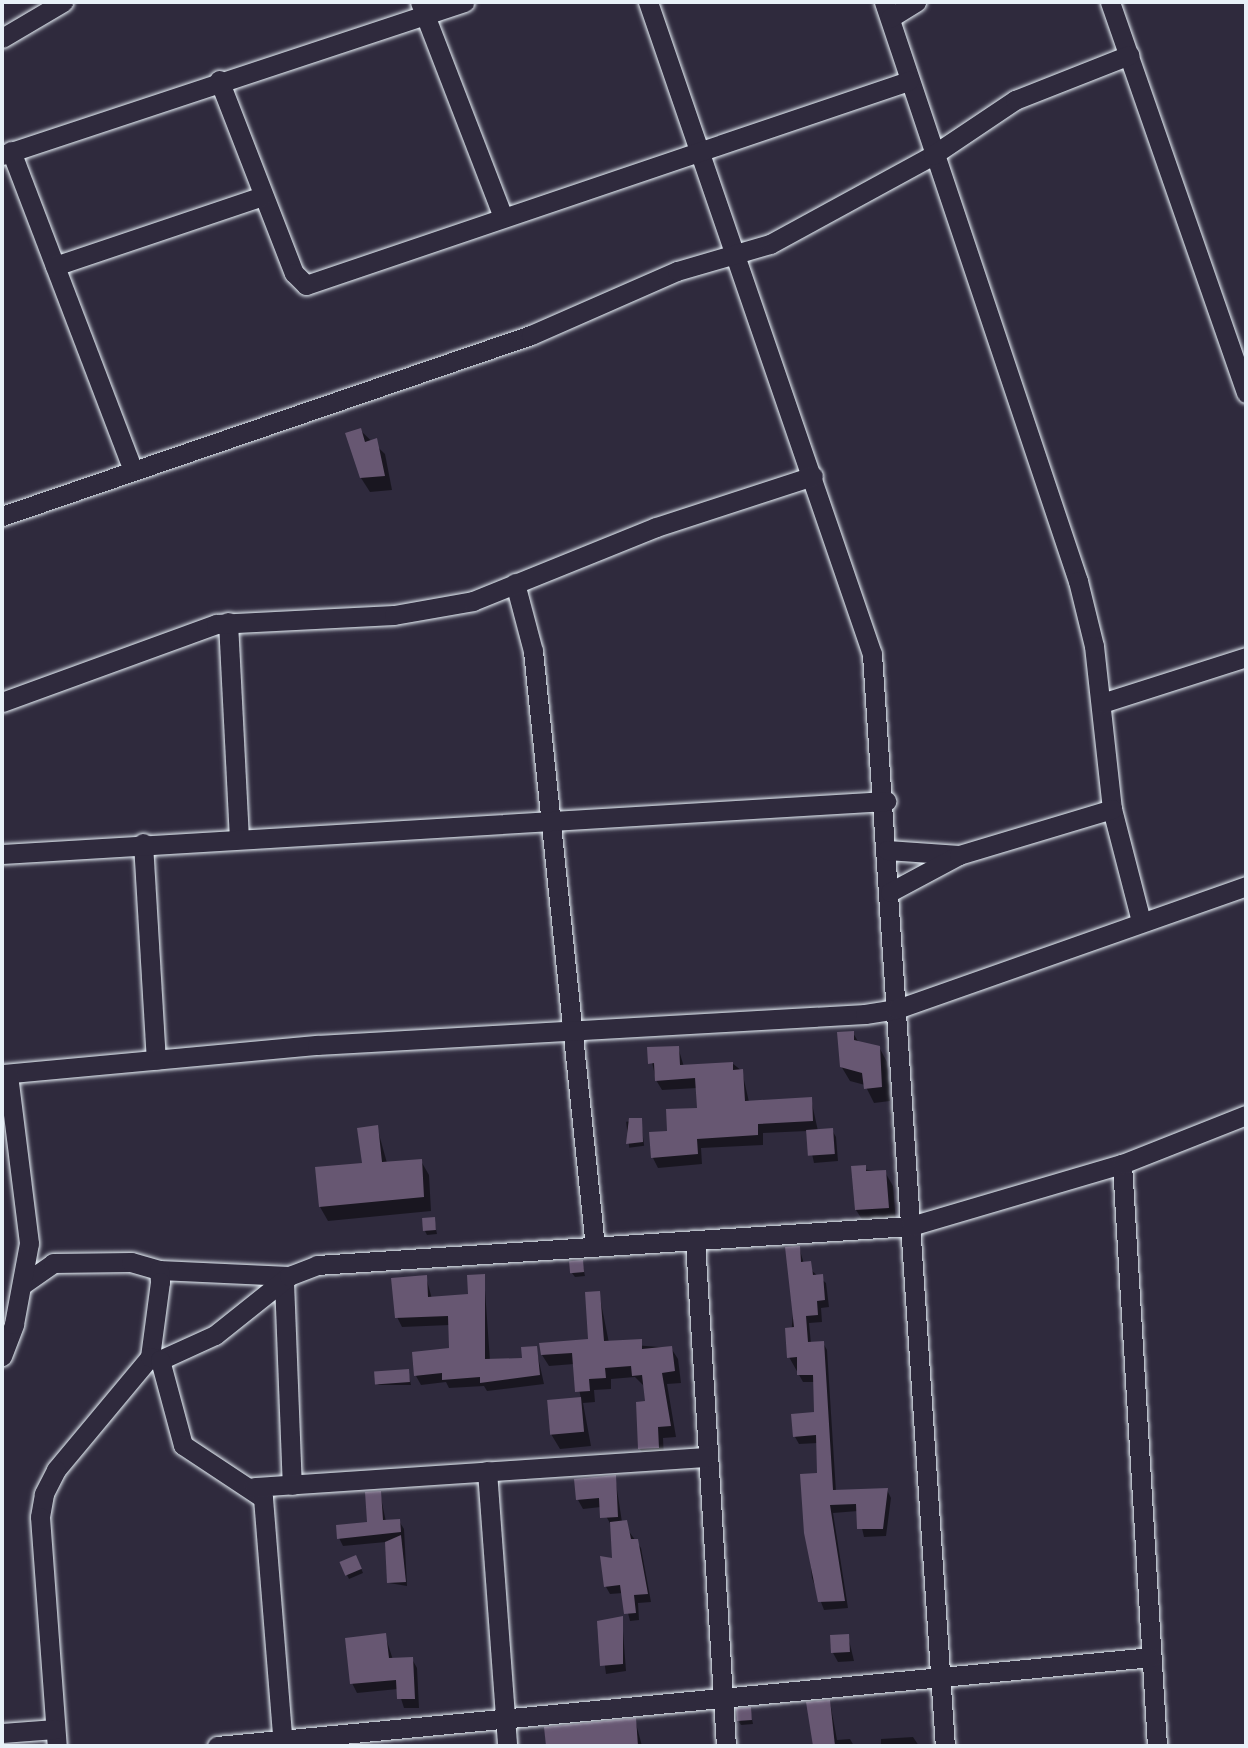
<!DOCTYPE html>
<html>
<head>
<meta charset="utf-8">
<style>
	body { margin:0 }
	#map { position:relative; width:1248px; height:1748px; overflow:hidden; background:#2f2a3d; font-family:"Balsamiq Sans",sans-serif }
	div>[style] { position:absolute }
	.shadow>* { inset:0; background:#0007; transform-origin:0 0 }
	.building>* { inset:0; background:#675772; transform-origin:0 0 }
	.roads { filter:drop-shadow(0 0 2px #e8f1f8) drop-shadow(0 0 2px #e8f1f8) }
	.minor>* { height:19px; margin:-9.5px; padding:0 9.5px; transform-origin:9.5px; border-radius:9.5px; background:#2f2a3d }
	span { translate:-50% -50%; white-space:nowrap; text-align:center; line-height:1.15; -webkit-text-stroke:6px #2f2a3d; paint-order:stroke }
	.frame { position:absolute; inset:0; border:4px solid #e8f1f8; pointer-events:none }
</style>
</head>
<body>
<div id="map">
	<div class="shadow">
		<i style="clip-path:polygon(360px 430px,385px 454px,392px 490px,370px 492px,361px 478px)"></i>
		<i style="clip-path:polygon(853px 1033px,859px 1043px,879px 1047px,887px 1062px,890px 1101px,874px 1103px,865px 1085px,850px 1081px,841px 1066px)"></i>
		<i style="clip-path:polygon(678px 1047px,684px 1067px,732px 1063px,742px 1071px,749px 1102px,811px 1099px,818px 1131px,832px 1130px,836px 1137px,838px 1161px,814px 1163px,807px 1131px,763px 1133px,763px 1145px,701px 1148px,702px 1164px,658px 1168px,653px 1158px,669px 1133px,699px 1109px,697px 1088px,662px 1090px,656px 1080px,649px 1049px)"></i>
		<i style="left:641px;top:1120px;width:26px;height:15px;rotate:83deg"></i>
		<i style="clip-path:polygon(377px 1127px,387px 1163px,421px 1161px,429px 1175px,431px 1211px,328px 1221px,320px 1207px,363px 1165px)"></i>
		<i style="clip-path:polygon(853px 1168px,885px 1172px,893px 1186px,896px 1222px,865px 1224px,856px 1210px)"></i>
		<i style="clip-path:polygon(434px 1219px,437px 1234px,427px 1235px,425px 1231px)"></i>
		<i style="clip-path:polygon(799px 1247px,804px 1264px,826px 1283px,829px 1307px,821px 1308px,822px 1322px,809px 1323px,811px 1344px,823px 1343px,827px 1350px,836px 1492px,887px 1490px,891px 1498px,886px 1536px,864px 1537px,858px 1511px,833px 1513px,848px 1608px,824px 1610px,812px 1578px,802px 1476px,819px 1475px,818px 1443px,799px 1444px,795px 1437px,816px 1414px,815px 1382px,803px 1382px,789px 1357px)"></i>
		<i style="clip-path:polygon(582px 1262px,585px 1276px,575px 1277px,572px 1273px)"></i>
		<i style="clip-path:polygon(484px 1276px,490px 1361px,523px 1359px,536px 1348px,544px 1384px,487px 1391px,484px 1386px,449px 1388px,446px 1382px,421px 1385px,416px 1376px,451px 1350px,450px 1325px,402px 1327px,397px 1317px,426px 1277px,432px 1299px,470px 1295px)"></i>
		<i style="clip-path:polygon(599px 1293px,609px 1343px,671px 1348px,678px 1359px,681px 1383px,667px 1384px,676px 1437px,663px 1438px,664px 1459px,647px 1460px,640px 1449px,647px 1403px,645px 1387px,635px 1377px,611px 1379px,611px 1389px,594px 1390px,595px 1402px,583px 1403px,591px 1446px,560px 1449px,551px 1434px,581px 1399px,574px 1364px,549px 1366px,542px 1355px,589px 1340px)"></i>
		<i style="clip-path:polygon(408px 1371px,411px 1385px,377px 1385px)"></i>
		<i style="clip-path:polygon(615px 1477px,622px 1522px,641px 1548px,651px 1602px,638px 1603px,639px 1620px,630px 1621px,623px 1593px,610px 1594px,606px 1587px,614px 1560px,612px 1527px,601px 1507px,583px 1509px,578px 1500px)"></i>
		<i style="clip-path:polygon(380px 1493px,386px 1522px,399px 1521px,404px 1529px,407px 1586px,389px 1583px,386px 1542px,343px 1546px,339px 1538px,369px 1524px)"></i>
		<i style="clip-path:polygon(358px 1561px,363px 1573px,349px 1579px,341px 1563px)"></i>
		<i style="clip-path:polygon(622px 1618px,626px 1671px,606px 1674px,599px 1622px)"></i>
		<i style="clip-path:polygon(385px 1635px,393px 1660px,412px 1659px,417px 1668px,419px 1708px,404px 1708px,398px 1689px,357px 1693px,352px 1683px)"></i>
		<i style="clip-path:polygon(848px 1636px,854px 1661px,838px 1662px,833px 1653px)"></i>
		<i style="clip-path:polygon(830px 1702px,837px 1740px,850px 1739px,854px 1746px,814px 1746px,808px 1704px)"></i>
		<i style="clip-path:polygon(750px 1709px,753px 1724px,741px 1725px,739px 1722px)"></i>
		<i style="clip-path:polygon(635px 1720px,642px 1746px,548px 1746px,546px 1729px)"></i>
		<i style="clip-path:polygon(913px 1737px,919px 1746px,881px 1746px,881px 1739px)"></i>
	</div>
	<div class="building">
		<i style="clip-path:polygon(361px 428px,365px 442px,377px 438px,385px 476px,360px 478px,345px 433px)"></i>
		<i style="clip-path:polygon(854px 1031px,854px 1040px,880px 1046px,882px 1087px,864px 1089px,862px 1073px,840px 1067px,837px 1032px)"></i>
		<i style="clip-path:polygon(679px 1046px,680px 1065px,733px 1062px,733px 1070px,743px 1069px,745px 1101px,812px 1097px,813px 1121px,758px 1124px,758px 1135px,697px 1139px,698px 1154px,651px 1158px,649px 1132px,667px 1131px,666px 1109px,697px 1108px,695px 1078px,655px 1081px,654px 1063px,648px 1064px,647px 1047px)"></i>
		<i style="clip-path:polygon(629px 1118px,642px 1118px,643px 1142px,626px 1144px)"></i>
		<i style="clip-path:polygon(378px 1125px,382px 1162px,422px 1159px,424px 1197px,319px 1207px,315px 1167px,362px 1163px,357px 1128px)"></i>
		<i style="left:833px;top:1128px;width:26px;height:27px;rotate:86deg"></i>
		<i style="clip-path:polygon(866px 1165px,866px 1171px,886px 1170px,889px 1208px,855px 1210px,851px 1166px)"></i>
		<i style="left:435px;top:1217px;width:13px;height:13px;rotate:86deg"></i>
		<i style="clip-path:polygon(800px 1246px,801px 1262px,811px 1261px,813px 1275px,823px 1274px,825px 1300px,817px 1301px,818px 1315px,806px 1316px,808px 1342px,824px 1341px,833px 1490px,888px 1488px,883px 1529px,857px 1529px,856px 1504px,830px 1505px,845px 1601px,818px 1602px,804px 1533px,800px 1474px,817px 1473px,816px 1435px,793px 1437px,791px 1414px,814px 1412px,813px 1375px,797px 1375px,797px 1357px,787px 1358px,785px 1328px,794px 1327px,785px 1247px)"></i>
		<i style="left:583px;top:1260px;width:12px;height:14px;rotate:85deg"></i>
		<i style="clip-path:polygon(485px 1274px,485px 1359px,522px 1358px,521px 1347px,537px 1346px,540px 1375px,480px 1383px,480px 1377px,442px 1380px,442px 1373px,414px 1376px,412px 1352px,449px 1348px,448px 1316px,395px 1318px,391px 1278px,427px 1275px,428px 1297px,468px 1294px,467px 1275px)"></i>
		<i style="clip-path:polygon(600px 1291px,604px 1341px,642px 1339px,642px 1349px,672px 1346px,675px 1371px,662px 1373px,671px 1426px,658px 1427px,659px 1448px,638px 1449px,636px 1402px,645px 1401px,642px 1375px,632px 1376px,631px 1366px,605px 1368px,606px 1378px,589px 1379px,590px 1391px,575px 1392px,572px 1353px,541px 1355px,539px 1343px,588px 1339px,585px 1292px)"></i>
		<i style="left:409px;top:1369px;width:13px;height:35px;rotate:86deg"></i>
		<i style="left:581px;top:1397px;width:35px;height:34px;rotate:85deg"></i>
		<i style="clip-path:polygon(616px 1475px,618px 1517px,600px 1518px,599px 1498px,576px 1500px,574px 1479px)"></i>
		<i style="clip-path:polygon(381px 1491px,383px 1520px,400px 1519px,401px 1532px,337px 1539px,336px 1525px,367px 1522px,365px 1492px)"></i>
		<i style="clip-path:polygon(627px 1520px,631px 1539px,638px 1539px,648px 1594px,634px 1595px,636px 1613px,624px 1614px,620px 1585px,604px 1587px,600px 1556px,612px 1558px,610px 1522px)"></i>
		<i style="clip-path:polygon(401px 1535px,406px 1582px,387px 1583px,385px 1542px)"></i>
		<i style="left:356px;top:1555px;width:15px;height:18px;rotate:67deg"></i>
		<i style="clip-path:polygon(623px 1616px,623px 1664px,600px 1666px,597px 1621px)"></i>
		<i style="clip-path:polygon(386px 1633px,389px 1658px,413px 1657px,415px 1699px,397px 1699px,396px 1680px,350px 1684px,345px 1638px)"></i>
		<i style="left:849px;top:1634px;width:18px;height:19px;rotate:87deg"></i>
		<i style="clip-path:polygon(830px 1700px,835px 1746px,813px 1746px,806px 1702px)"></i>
		<i style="left:751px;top:1707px;width:13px;height:15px;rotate:86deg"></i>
		<i style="clip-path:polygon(636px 1718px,638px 1746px,546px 1746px,544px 1727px)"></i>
	</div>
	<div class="roads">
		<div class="minor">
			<i style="left:420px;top:2px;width:230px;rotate:68.9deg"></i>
			<i style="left:648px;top:2px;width:689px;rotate:71.04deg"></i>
			<i style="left:872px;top:654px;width:1094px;rotate:86.18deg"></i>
			<i style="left:884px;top:2px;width:611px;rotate:71.48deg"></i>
			<i style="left:1078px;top:581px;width:67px;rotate:76.2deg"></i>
			<i style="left:1094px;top:646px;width:164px;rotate:83.7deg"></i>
			<i style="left:1112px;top:809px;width:116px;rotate:75.5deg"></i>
			<i style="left:1110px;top:2px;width:414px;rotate:70.8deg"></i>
			<i style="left:890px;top:18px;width:31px;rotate:-32deg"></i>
			<i style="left:2px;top:38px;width:71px;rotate:-30.5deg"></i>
			<i style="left:219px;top:80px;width:207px;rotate:68.8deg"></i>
			<i style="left:294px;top:273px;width:17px;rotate:45deg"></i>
			<i style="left:306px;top:285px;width:636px;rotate:-18.72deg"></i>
			<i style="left:11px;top:151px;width:342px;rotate:69.1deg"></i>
			<i style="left:2px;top:155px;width:487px;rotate:-18.3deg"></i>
			<i style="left:55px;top:266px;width:219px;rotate:-18.6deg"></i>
			<i style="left:2px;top:516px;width:559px;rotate:-18.89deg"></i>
			<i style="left:531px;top:335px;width:159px;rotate:-23.7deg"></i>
			<i style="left:677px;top:271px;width:97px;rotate:-16.2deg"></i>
			<i style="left:770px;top:244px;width:186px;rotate:-28.6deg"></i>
			<i style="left:933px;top:155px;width:99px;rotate:-33.9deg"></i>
			<i style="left:1015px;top:100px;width:123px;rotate:-21.5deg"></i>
			<i style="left:515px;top:583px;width:70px;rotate:75.2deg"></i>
			<i style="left:533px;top:651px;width:599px;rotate:84.06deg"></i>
			<i style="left:228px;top:622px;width:216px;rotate:87.1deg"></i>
			<i style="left:2px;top:702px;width:228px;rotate:-20deg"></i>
			<i style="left:216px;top:624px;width:178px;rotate:-2.9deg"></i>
			<i style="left:394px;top:615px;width:80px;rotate:-10deg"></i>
			<i style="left:473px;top:601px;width:197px;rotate:-22deg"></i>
			<i style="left:656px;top:527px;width:165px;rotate:-18deg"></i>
			<i style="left:1102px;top:703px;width:151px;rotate:-17.7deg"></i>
			<i style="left:143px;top:843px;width:217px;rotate:86.6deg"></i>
			<i style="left:887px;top:850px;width:72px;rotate:4deg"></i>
			<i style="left:2px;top:854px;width:886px;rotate:-3.43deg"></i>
			<i style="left:890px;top:892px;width:78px;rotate:-28.2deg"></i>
			<i style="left:959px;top:855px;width:160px;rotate:-16.7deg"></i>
			<i style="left:2px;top:1074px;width:316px;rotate:-5.3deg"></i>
			<i style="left:317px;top:1045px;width:549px;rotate:-3.24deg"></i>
			<i style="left:865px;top:1014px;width:32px;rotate:-9deg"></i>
			<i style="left:897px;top:1009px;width:370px;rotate:-19.4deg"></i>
			<i style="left:1122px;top:1164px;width:583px;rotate:86.56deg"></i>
			<i style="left:695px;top:1241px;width:506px;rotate:86.49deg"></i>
			<i style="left:159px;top:1270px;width:130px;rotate:2.6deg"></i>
			<i style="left:284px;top:1281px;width:204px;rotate:87.8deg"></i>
			<i style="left:22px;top:1285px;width:38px;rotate:-35deg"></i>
			<i style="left:53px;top:1263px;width:78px;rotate:-0.7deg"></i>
			<i style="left:131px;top:1262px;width:29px;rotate:16deg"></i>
			<i style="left:159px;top:1270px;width:12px;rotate:85deg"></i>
			<i style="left:160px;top:1282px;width:76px;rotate:97.6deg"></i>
			<i style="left:150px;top:1357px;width:147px;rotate:129.8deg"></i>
			<i style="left:56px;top:1470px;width:27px;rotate:117deg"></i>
			<i style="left:44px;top:1494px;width:23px;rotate:100deg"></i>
			<i style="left:40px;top:1517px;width:230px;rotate:85.8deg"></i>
			<i style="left:2px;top:1356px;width:34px;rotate:-69deg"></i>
			<i style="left:14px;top:1324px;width:82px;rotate:-79.5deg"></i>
			<i style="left:29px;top:1243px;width:170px;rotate:-97.1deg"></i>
			<i style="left:150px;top:1357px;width:10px;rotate:17deg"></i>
			<i style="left:160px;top:1360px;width:60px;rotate:-24.4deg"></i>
			<i style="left:215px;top:1335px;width:95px;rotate:-38.6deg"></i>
			<i style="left:289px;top:1276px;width:30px;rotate:-21deg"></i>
			<i style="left:317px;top:1265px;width:595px;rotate:-3.76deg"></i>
			<i style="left:911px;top:1226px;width:220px;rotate:-16.4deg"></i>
			<i style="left:1122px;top:1164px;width:133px;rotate:-21.6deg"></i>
			<i style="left:160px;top:1360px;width:88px;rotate:74.9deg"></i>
			<i style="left:183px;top:1445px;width:96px;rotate:33.5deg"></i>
			<i style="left:263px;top:1498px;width:249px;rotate:85.4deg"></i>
			<i style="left:487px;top:1471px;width:276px;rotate:85.8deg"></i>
			<i style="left:254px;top:1487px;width:454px;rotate:-3.8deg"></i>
			<i style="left:2px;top:1733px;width:53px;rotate:-4.3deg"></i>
			<i style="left:217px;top:1746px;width:938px;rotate:-5.44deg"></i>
		</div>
	</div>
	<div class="frame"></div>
</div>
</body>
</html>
